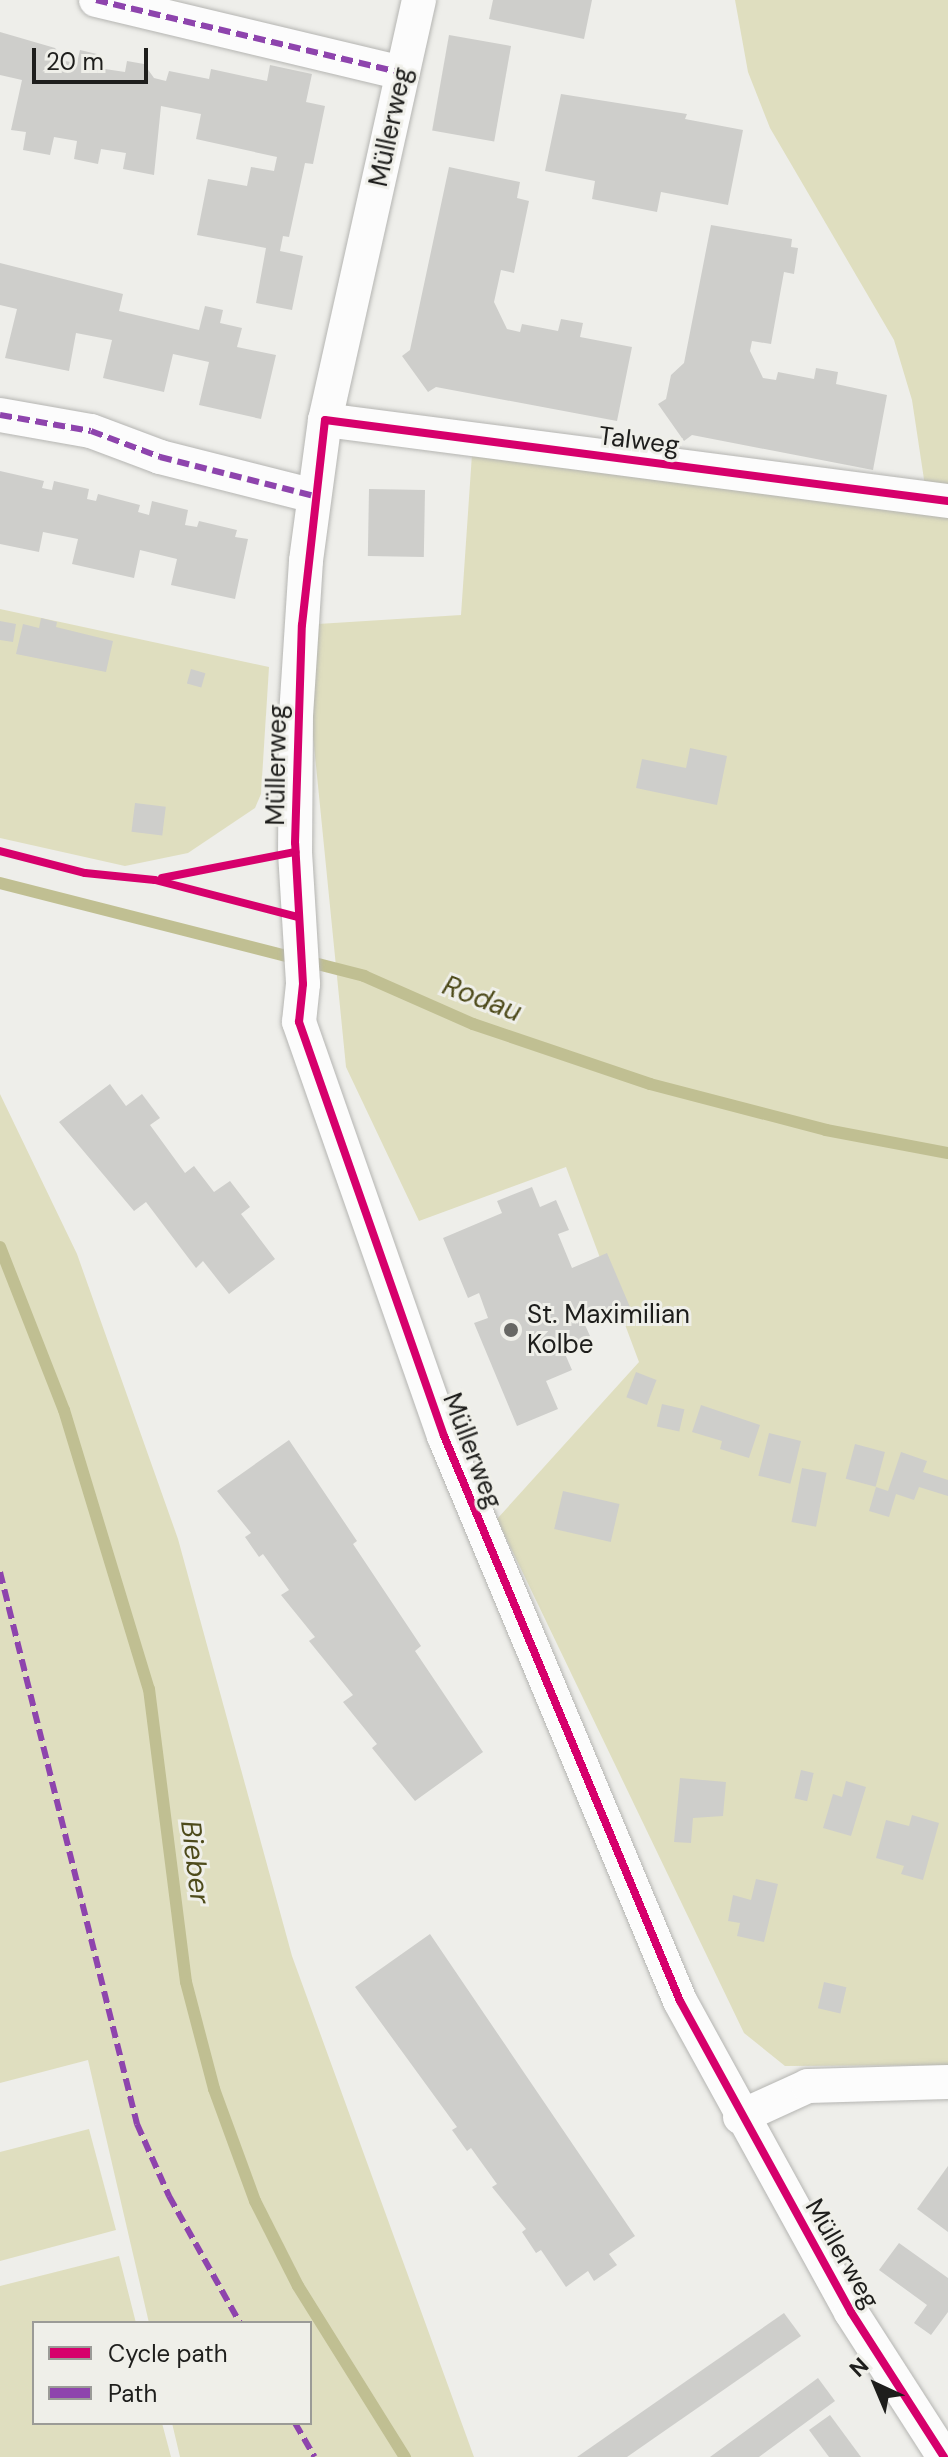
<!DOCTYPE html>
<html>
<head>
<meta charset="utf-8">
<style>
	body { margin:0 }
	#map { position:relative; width:948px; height:2457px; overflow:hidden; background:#eeeeea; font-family:"DM Sans",sans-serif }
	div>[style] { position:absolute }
	.green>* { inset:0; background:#dfdebf }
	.stream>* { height:12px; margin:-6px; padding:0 6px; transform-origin:6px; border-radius:6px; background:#c0bf92 }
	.building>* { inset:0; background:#cececb; transform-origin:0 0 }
	.roads { filter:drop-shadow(0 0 2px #b5b5b2) drop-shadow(0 0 2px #b5b5b2) }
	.street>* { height:34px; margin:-17px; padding:0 17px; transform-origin:17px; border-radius:17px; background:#fcfcfc }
	.quiet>* { height:6px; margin-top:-3px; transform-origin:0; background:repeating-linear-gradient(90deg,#8e44ad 0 12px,transparent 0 18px) }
	.cycleway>* { height:8px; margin:-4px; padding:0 4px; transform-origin:4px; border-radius:4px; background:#d6006c }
	.dots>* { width:22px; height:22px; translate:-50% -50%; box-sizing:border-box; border:4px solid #efefe9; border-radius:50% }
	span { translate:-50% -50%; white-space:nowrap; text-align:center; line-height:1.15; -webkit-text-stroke:6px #efefe9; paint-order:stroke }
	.street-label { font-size:26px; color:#1e1e1c }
	.poi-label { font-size:26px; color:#1e1e1c }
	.left { translate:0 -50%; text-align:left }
	.water-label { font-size:28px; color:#4e4b1b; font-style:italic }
	.legend { position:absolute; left:32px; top:2321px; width:280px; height:104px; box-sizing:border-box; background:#efefe9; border:2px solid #9b9b97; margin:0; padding:10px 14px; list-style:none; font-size:24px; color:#1e1e1c }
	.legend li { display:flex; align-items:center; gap:16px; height:40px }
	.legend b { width:40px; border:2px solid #9b9b97 }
	.north { position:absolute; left:836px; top:2345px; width:80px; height:80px; -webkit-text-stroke:6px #efefe9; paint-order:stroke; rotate:316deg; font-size:22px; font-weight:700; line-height:32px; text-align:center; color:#1e1e1c }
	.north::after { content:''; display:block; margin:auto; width:28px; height:36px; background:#1e1e1c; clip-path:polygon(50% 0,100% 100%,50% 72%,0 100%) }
	.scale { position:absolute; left:32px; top:48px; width:116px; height:36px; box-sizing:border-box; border:4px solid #1e1e1c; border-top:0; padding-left:10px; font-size:24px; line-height:28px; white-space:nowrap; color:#1e1e1c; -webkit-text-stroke:6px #efefe9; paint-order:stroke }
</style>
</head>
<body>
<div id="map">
	<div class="green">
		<i style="clip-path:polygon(735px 0,948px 0,948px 2065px,785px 2066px,744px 2033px,497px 1519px,639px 1362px,566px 1167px,419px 1221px,346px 1067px,302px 625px,461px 615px,474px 425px,925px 486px,912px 400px,894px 340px,770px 128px,748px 72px)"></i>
		<i style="clip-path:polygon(0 609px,269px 667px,261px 794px,255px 808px,188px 853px,125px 866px,0 838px)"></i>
		<i style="clip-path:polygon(0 1094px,77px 1254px,178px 1539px,292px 1956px,474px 2457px,180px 2457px,172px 2423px,310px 2423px,310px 2323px,149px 2323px,88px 2060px,0 2083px)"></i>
		<i style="clip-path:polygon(89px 2129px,116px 2230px,0 2261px,0 2152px)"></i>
		<i style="clip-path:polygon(119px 2256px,136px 2323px,34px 2323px,34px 2423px,162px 2423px,171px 2457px,0 2457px,0 2286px)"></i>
	</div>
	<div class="stream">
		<i style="left:0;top:883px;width:376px;rotate:14.3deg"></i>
		<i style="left:364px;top:976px;width:119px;rotate:23.8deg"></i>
		<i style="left:473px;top:1024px;width:187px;rotate:18.7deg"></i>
		<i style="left:650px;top:1084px;width:182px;rotate:14.6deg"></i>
		<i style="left:826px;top:1130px;width:124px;rotate:10.7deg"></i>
		<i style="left:0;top:1247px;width:175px;rotate:68.6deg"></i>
		<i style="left:64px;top:1410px;width:292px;rotate:73.1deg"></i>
		<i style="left:149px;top:1689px;width:295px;rotate:82.8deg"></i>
		<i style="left:186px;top:1982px;width:111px;rotate:75.3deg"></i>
		<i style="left:214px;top:2089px;width:119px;rotate:69.9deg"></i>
		<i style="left:255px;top:2201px;width:95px;rotate:63.2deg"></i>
		<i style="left:298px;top:2286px;width:202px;rotate:58deg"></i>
	</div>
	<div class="building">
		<i style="clip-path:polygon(493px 0,592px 0,584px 39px,489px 19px)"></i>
		<i style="clip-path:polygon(0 32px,55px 48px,65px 61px,77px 63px,80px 50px,97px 54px,105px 69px,125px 72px,127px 61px,144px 64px,154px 78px,166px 81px,169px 71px,209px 79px,211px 69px,267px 81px,270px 65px,312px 74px,306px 102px,325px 106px,313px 164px,305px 163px,289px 237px,283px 236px,280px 251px,303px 256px,292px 310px,256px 303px,266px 248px,197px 235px,208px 179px,247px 186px,251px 167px,274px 171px,277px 157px,196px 139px,201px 114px,161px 106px,154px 175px,123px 169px,126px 153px,101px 149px,98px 164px,74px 159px,77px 141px,54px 137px,50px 155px,23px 150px,26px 132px,11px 130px,22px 80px,0 75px)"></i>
		<i style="left:449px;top:35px;width:63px;height:97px;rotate:10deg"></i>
		<i style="clip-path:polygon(561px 94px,687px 114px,685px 119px,743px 130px,728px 205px,661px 192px,657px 212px,592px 199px,595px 181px,545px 171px)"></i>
		<i style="clip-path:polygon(449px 167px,520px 182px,517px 198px,529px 201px,514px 273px,501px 270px,494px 302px,507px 329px,520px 332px,522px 324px,558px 331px,561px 319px,583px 323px,580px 337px,632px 347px,617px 421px,436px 387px,428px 392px,402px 356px,410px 350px)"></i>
		<i style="clip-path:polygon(711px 225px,792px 239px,791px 247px,798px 248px,794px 274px,784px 272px,771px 344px,752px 341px,750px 351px,763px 378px,776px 380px,778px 372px,814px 379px,816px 368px,838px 372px,836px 384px,887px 395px,873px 470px,692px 435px,684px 441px,658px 404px,666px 399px,671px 375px,684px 363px)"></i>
		<i style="clip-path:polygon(0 263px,123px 294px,119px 311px,199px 330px,205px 306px,223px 310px,220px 323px,242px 328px,237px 347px,276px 355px,261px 419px,199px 405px,209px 362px,173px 354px,164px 392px,103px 378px,112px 340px,76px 333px,69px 371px,5px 358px,17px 309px,0 305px)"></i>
		<i style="clip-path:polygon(0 471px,44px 481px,42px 488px,52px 490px,54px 481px,89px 489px,87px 499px,96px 501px,98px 494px,140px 505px,138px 512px,149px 515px,152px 501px,188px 510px,185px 525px,197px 527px,199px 521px,237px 530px,235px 537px,248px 539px,235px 599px,171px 585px,177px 559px,140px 550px,134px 578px,72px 564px,78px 539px,43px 532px,39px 552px,0 544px)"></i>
		<i style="left:369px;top:489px;width:56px;height:67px;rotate:1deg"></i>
		<i style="clip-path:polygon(41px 618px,57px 622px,56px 627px,113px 641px,106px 672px,16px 654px,23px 624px,39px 628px)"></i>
		<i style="clip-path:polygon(0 621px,16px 624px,13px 642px,0 640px)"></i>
		<i style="left:191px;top:669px;width:15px;height:15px;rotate:16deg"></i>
		<i style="clip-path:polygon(690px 748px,727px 756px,717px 805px,636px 788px,642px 759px,686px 768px)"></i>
		<i style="left:135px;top:803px;width:31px;height:29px;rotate:7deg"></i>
		<i style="clip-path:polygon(110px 1084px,126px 1106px,142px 1094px,160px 1118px,150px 1125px,185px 1173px,194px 1166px,214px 1192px,230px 1181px,250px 1207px,241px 1214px,275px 1259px,229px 1294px,203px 1261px,196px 1268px,146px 1202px,134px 1211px,59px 1122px)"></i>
		<i style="clip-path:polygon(532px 1187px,540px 1207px,556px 1200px,569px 1230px,558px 1234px,572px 1268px,607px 1253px,630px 1307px,585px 1325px,590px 1336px,562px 1347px,572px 1370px,546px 1381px,558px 1409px,517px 1426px,474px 1323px,488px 1318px,479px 1293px,468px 1298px,443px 1238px,502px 1213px,497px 1201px)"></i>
		<i style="left:636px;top:1372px;width:22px;height:27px;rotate:21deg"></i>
		<i style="left:662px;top:1404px;width:23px;height:23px;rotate:13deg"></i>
		<i style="clip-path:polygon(701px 1405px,760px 1425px,749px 1458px,720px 1449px,722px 1441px,692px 1432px)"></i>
		<i style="left:769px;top:1433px;width:33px;height:44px;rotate:14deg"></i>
		<i style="clip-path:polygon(289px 1440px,357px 1541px,353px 1544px,421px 1646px,415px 1651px,483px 1752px,415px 1801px,372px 1748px,377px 1744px,343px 1702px,353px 1695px,309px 1641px,315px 1637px,281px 1595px,289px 1590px,263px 1554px,259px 1557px,245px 1537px,251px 1533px,217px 1491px)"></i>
		<i style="left:855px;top:1444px;width:31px;height:36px;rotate:15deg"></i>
		<i style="clip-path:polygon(901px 1452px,927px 1461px,923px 1472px,948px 1480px,948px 1496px,919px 1487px,914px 1500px,896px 1494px,889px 1517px,869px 1511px,876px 1487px,888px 1491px)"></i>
		<i style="left:802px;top:1468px;width:25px;height:55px;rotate:11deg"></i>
		<i style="left:563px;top:1491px;width:58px;height:39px;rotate:13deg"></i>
		<i style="left:801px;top:1770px;width:13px;height:29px;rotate:13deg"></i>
		<i style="clip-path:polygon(680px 1778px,726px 1782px,723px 1816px,693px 1818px,691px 1843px,674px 1842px)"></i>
		<i style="clip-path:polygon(846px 1781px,866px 1787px,851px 1836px,823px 1828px,833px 1794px,842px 1797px)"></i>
		<i style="clip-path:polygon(912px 1815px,939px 1823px,923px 1880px,901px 1874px,904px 1866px,876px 1858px,886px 1820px,909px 1826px)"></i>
		<i style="clip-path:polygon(756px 1879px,778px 1884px,764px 1942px,737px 1936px,740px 1923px,728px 1921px,733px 1895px,751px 1900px)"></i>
		<i style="clip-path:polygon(430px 1934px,635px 2236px,609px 2254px,617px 2265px,594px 2281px,588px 2271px,566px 2287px,541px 2250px,536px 2253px,522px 2232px,526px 2229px,492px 2187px,497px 2184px,471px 2148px,467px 2151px,452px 2130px,457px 2127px,355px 1987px)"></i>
		<i style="left:824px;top:1982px;width:23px;height:27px;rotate:13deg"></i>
		<i style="clip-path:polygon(948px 2166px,948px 2232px,917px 2209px)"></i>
		<i style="clip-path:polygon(899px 2243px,948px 2278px,948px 2312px,931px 2335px,914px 2323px,927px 2305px,879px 2270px)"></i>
		<i style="clip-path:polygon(784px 2313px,801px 2336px,627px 2457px,577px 2457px)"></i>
		<i style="clip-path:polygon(818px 2378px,835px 2401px,759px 2457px,710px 2457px)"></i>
		<i style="clip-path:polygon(830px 2415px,861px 2457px,829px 2457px,809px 2430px)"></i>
	</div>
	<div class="roads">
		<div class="street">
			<i style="left:96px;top:0;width:315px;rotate:13.4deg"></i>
			<i style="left:419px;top:0;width:430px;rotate:102.6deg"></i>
			<i style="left:325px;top:420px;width:142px;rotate:97.7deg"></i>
			<i style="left:306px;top:561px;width:154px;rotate:93.7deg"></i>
			<i style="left:296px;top:715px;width:137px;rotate:90.4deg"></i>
			<i style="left:295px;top:852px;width:132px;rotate:86.5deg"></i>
			<i style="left:303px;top:984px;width:38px;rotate:96deg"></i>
			<i style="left:299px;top:1022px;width:439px;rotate:70.7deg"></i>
			<i style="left:444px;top:1436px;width:612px;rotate:67.33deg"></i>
			<i style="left:680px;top:2001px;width:355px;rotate:61.2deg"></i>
			<i style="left:851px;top:2312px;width:172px;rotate:57.3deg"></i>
			<i style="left:0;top:415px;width:92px;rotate:10deg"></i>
			<i style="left:91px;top:431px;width:74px;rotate:20.6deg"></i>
			<i style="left:160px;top:457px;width:159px;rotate:14.2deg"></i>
			<i style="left:325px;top:420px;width:628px;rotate:7.41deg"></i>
			<i style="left:740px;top:2117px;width:75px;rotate:-24.5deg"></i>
			<i style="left:808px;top:2086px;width:140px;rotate:-1.6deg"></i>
		</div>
	</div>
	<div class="quiet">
		<i style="left:96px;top:0;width:315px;rotate:13.4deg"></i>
		<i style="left:0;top:415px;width:92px;rotate:10deg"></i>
		<i style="left:91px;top:431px;width:74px;rotate:20.6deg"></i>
		<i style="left:160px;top:457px;width:159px;rotate:14.2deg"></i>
		<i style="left:0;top:1572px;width:569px;rotate:76.06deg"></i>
		<i style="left:137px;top:2124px;width:79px;rotate:66deg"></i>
		<i style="left:169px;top:2196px;width:145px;rotate:60.8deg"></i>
		<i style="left:295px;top:2423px;width:39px;rotate:60deg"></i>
	</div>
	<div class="cycleway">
		<i style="left:0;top:851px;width:88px;rotate:14.5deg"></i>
		<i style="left:85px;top:873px;width:70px;rotate:5.7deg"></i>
		<i style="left:155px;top:880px;width:148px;rotate:14.5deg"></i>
		<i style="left:162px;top:878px;width:136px;rotate:-11.1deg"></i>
		<i style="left:944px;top:2457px;width:172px;rotate:-122.7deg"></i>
		<i style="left:851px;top:2312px;width:355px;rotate:-118.8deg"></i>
		<i style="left:680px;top:2001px;width:612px;rotate:-112.67deg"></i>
		<i style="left:444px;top:1436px;width:439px;rotate:-109.3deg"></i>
		<i style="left:299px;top:1022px;width:38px;rotate:-84deg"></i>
		<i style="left:303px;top:984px;width:141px;rotate:-93.2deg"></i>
		<i style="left:295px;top:843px;width:218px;rotate:-88.2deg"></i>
		<i style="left:302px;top:625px;width:206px;rotate:-83.6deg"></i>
		<i style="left:325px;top:420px;width:628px;rotate:7.41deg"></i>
	</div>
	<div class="dots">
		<i style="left:511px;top:1330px;background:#676764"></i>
	</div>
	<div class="street-label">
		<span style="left:391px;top:127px;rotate:-78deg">Müllerweg</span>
		<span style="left:639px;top:441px;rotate:7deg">Talweg</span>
		<span style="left:277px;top:765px;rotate:-89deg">Müllerweg</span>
		<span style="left:472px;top:1451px;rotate:69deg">Müllerweg</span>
		<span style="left:842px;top:2254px;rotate:60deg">Müllerweg</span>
	</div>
	<div class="poi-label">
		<span class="left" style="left:527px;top:1330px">St. Maximilian<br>Kolbe</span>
	</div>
	<div class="water-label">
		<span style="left:482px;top:999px;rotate:21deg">Rodau</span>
		<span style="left:195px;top:1862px;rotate:83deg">Bieber</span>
	</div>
	<ul class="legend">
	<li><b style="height:10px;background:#d6006c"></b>Cycle path</li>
	<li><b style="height:10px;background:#8e44ad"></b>Path</li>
	</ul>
	<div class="north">N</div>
	<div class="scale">20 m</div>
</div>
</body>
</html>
